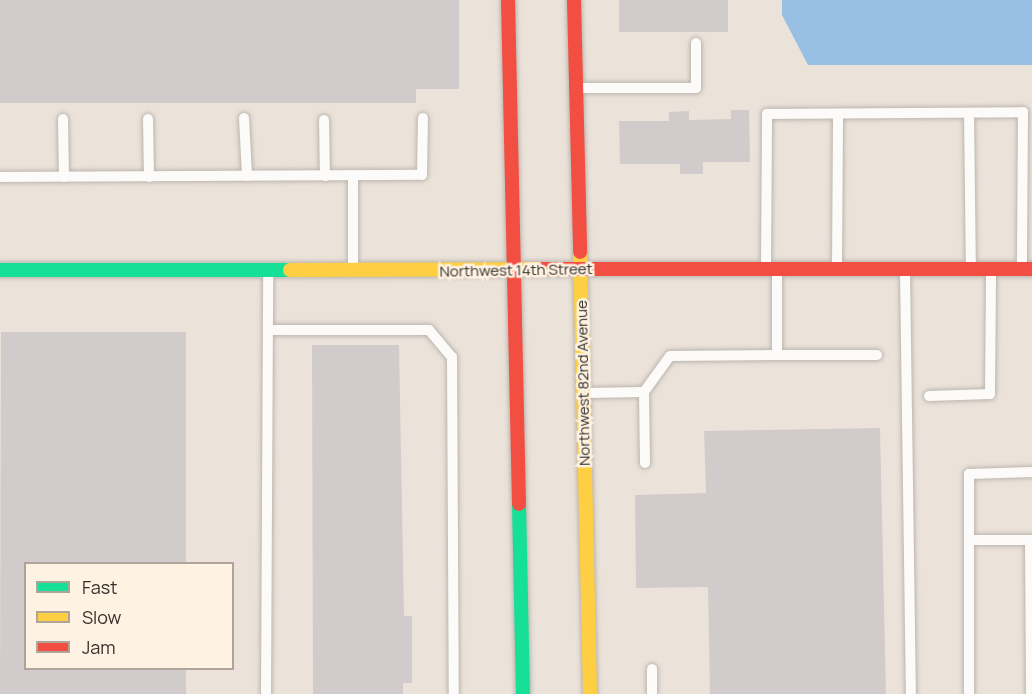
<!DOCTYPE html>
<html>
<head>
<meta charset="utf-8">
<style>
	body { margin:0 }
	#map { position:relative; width:1032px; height:694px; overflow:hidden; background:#ebe3da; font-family:Manrope,sans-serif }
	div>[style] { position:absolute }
	.water>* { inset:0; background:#98bfe4 }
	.building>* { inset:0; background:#d2cbcb; transform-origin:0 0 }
	.roads { filter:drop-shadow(0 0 2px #bcb5ae) drop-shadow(0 0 2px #bcb5ae) }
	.lane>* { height:10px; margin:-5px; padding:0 5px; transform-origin:5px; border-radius:5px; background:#fcfbf9 }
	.fast>* { height:14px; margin:-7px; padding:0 7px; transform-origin:7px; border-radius:7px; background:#16e098 }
	.slow>* { height:14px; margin:-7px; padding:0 7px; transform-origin:7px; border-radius:7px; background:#ffcf43 }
	.jam>* { height:14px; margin:-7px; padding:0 7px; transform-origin:7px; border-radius:7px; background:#f24e42 }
	span { translate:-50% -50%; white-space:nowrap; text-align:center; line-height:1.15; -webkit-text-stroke:5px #fef2e3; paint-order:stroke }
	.street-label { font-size:15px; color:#353029 }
	.legend { position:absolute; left:24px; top:562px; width:210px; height:108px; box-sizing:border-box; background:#fef2e3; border:2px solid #aea499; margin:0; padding:8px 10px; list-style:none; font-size:18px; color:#353029 }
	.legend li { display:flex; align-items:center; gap:12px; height:30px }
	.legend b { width:30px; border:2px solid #aea499 }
</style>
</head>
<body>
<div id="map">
	<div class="water">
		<i style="clip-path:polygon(782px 0,1032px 0,1032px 65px,808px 65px,782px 15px)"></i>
	</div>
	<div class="building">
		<i style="clip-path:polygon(0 0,459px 0,459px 89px,416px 89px,416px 103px,0 103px)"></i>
		<i style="left:619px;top:0;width:109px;height:32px"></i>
		<i style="clip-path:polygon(731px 110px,749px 110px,750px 162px,703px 162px,703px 174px,680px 174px,680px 164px,620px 164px,619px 121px,669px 121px,669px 112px,689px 111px,689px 120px,731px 119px)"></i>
		<i style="clip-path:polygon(1px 332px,186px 332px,186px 564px,26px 564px,26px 669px,186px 669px,186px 694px,0 694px)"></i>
		<i style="clip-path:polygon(312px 345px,399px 345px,404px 616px,412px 616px,412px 683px,403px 683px,403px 694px,313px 694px)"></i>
		<i style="clip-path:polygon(880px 428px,886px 694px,710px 694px,708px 587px,636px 588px,635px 495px,706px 493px,704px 431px)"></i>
	</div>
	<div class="roads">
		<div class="lane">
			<i style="left:580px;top:88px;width:116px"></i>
			<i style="left:696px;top:88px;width:45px;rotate:-90deg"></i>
			<i style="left:969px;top:113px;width:153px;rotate:89.3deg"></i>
			<i style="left:244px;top:118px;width:58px;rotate:87deg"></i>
			<i style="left:63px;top:119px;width:58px;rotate:89deg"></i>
			<i style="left:148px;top:119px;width:58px;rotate:89deg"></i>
			<i style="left:324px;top:120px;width:56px;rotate:89deg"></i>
			<i style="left:353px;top:176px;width:92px;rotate:90deg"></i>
			<i style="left:0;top:177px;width:422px;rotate:-0.3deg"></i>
			<i style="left:422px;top:175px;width:57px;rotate:-89deg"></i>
			<i style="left:837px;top:266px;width:152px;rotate:-89.6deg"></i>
			<i style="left:766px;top:267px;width:153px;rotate:-89.6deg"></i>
			<i style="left:767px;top:114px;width:256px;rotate:-0.4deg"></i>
			<i style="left:1023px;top:112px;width:154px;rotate:90.4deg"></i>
			<i style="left:905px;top:271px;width:423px;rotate:89.2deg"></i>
			<i style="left:268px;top:330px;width:161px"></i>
			<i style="left:429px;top:330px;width:35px;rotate:50deg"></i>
			<i style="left:452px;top:357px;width:337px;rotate:89.7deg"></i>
			<i style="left:777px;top:355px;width:100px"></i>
			<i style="left:644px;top:392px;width:71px;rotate:89.2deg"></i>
			<i style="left:585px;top:393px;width:59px;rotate:-1deg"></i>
			<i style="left:644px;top:392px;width:44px;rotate:-54.2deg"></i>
			<i style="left:670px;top:356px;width:107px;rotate:-0.5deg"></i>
			<i style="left:777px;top:355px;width:84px;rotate:-90deg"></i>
			<i style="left:929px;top:396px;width:61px;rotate:-1.9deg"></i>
			<i style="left:990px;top:394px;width:121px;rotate:-89.5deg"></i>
			<i style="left:969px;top:540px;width:61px"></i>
			<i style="left:1030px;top:540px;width:154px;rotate:89.6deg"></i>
			<i style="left:652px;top:669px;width:25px;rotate:90deg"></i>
			<i style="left:266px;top:694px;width:420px;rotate:-89.7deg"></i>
			<i style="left:969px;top:694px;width:220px;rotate:-90deg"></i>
			<i style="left:969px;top:474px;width:63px;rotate:-1.8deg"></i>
		</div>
		<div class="fast">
			<i style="left:0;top:270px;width:290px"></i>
			<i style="left:519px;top:504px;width:190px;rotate:88.8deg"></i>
		</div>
		<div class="slow">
			<i style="left:580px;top:252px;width:442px;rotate:88.7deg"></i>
			<i style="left:290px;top:270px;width:252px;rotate:-0.2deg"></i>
		</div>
		<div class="jam">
			<i style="left:508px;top:0;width:504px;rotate:88.75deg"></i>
			<i style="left:574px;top:0;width:252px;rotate:88.6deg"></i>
			<i style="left:542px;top:269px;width:490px"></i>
		</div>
	</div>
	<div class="street-label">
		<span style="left:516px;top:270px;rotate:-1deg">Northwest 14th Street</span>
		<span style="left:583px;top:383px;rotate:-91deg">Northwest 82nd Avenue</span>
	</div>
	<ul class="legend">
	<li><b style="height:8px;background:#16e098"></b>Fast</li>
	<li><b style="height:8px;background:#ffcf43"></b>Slow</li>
	<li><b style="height:8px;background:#f24e42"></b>Jam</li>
	</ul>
</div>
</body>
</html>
